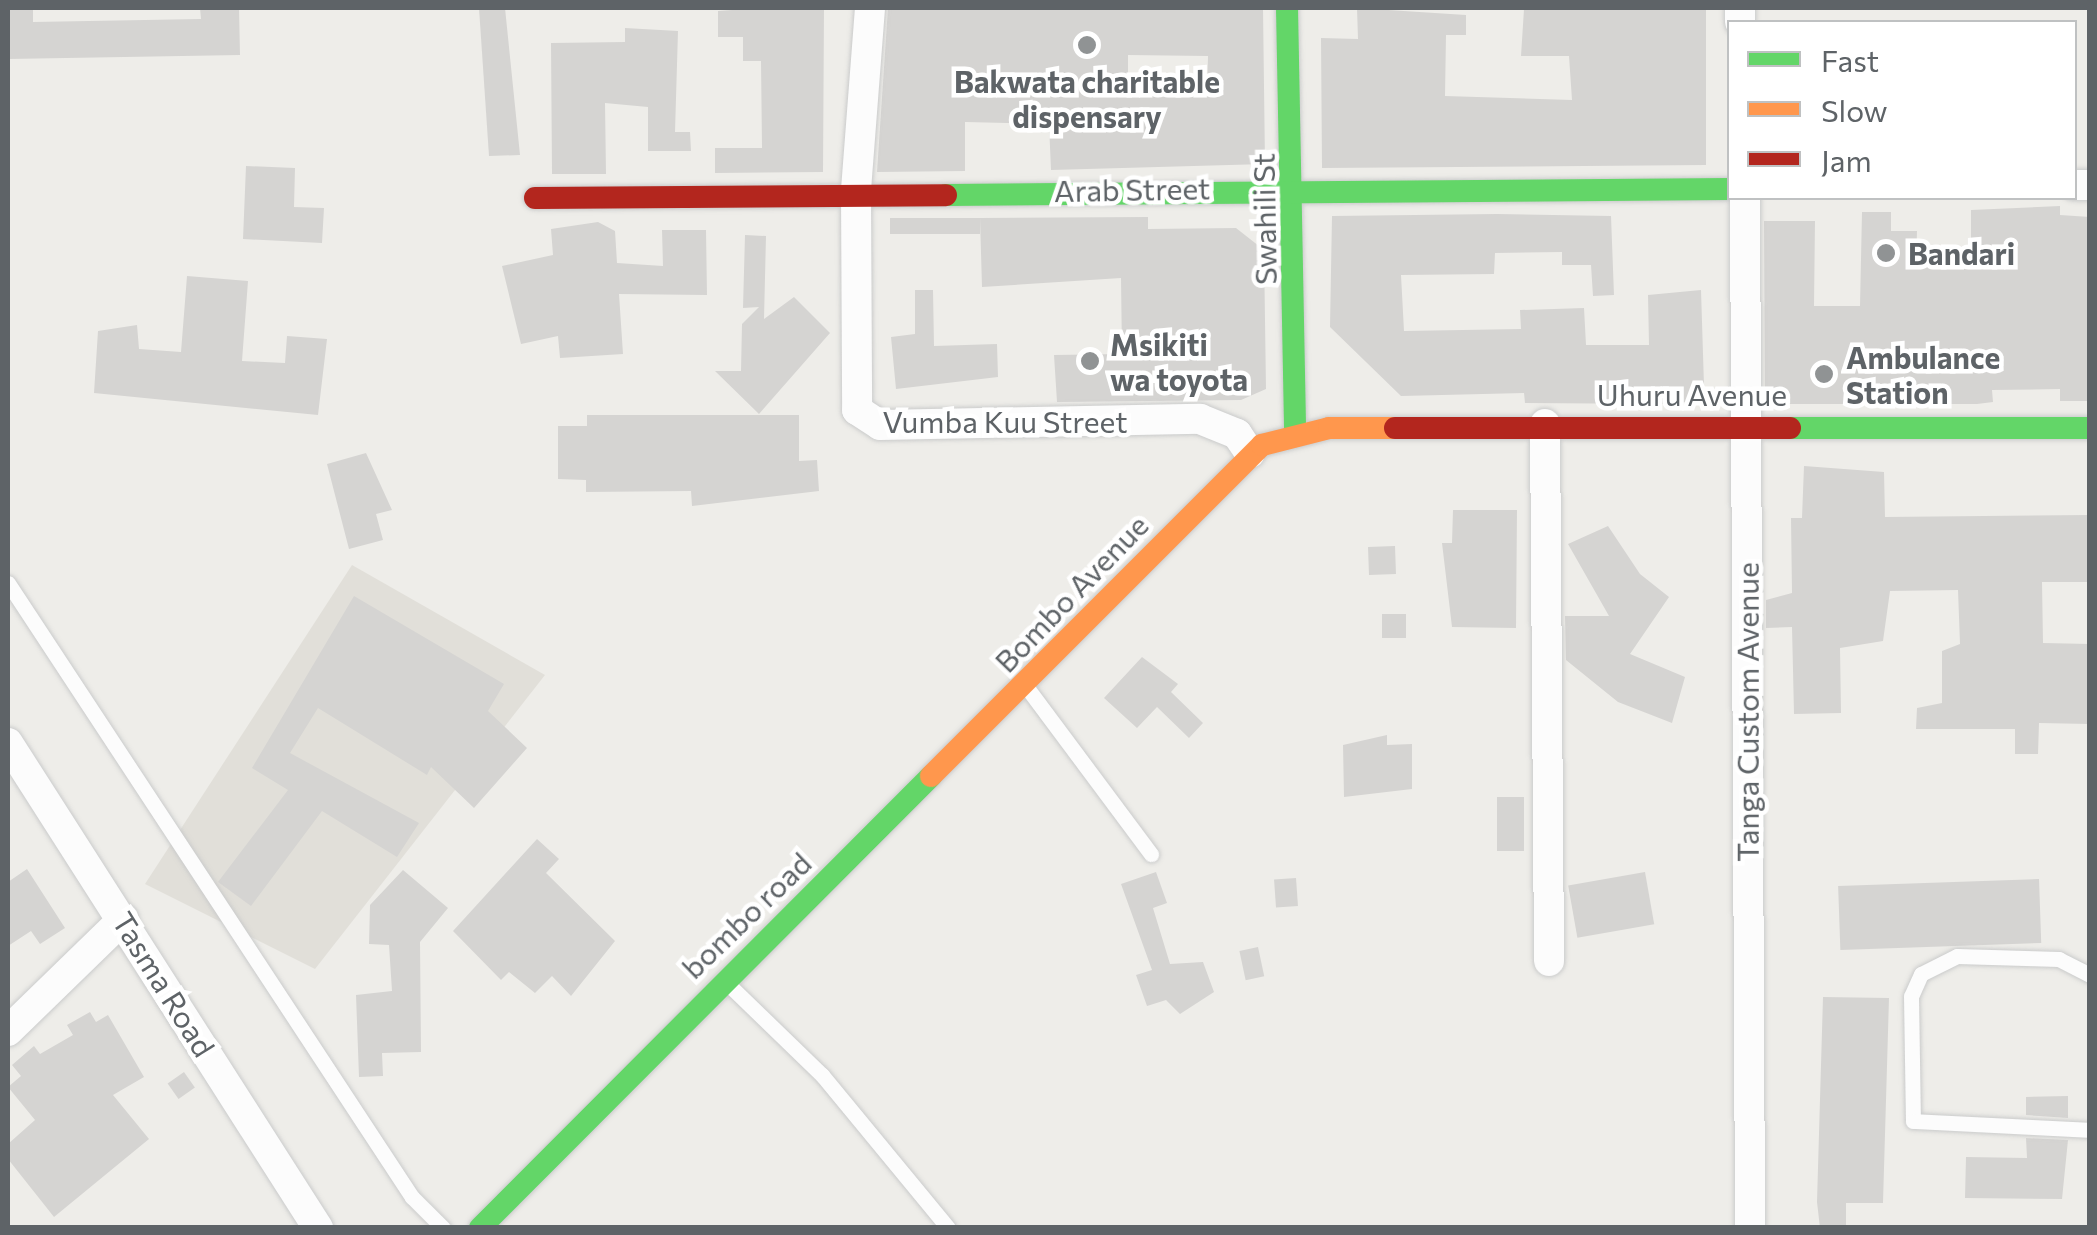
<!DOCTYPE html>
<html>
<head>
<meta charset="utf-8">
<style>
	body { margin:0 }
	#map { position:relative; width:2097px; height:1235px; overflow:hidden; background:#eeede9; font-family:Commissioner,sans-serif }
	div>[style] { position:absolute }
	.education>* { inset:0; background:#e1dfd9 }
	.building>* { inset:0; background:#d5d4d2; transform-origin:0 0 }
	.roads { filter:drop-shadow(0 0 2px #cacbcb) drop-shadow(0 0 2px #cacbcb) }
	.lane>* { height:15px; margin:-7.5px; padding:0 7.5px; transform-origin:7.5px; border-radius:7.5px; background:#fcfcfc }
	.street>* { height:30px; margin:-15px; padding:0 15px; transform-origin:15px; border-radius:15px; background:#fcfcfc }
	.fast>* { height:22px; margin:-11px; padding:0 11px; transform-origin:11px; border-radius:11px; background:#63d668 }
	.slow>* { height:22px; margin:-11px; padding:0 11px; transform-origin:11px; border-radius:11px; background:#ff974d }
	.jam>* { height:22px; margin:-11px; padding:0 11px; transform-origin:11px; border-radius:11px; background:#b3261e }
	.dots>* { width:28px; height:28px; translate:-50% -50%; box-sizing:border-box; border:5px solid #fff; border-radius:50% }
	span { translate:-50% -50%; white-space:nowrap; text-align:center; line-height:1.15; -webkit-text-stroke:9px #fff; paint-order:stroke }
	.poi-label { font-size:30px; color:#5e6367; font-weight:700 }
	.left { translate:0 -50%; text-align:left }
	.street-label { font-size:30px; color:#5e6367 }
	.frame { position:absolute; inset:0; border:10px solid #5e6367; pointer-events:none }
	.legend { position:absolute; left:1727px; top:20px; width:350px; height:180px; box-sizing:border-box; background:#fff; border:2px solid #bfc1c2; margin:0; padding:12px 18px; list-style:none; font-size:30px; color:#5e6367 }
	.legend li { display:flex; align-items:center; gap:20px; height:50px }
	.legend b { width:50px; border:2px solid #bfc1c2 }
</style>
</head>
<body>
<div id="map">
	<div class="education">
		<i style="clip-path:polygon(352px 565px,545px 675px,315px 969px,145px 884px)"></i>
	</div>
	<div class="building">
		<i style="clip-path:polygon(8px 8px,33px 8px,33px 22px,201px 19px,200px 8px,239px 8px,240px 55px,8px 59px)"></i>
		<i style="clip-path:polygon(479px 8px,505px 8px,520px 155px,489px 156px)"></i>
		<i style="clip-path:polygon(760px 8px,824px 8px,823px 172px,715px 173px,715px 148px,762px 148px,761px 61px,743px 61px,743px 37px,718px 37px,718px 11px)"></i>
		<i style="clip-path:polygon(evenodd,888px 8px,1263px 8px,1265px 164px,1051px 170px,1049px 124px,965px 122px,965px 171px,877px 172px,888px 8px,1128px 55px,1208px 56px,1207px 95px,1128px 94px,1128px 55px)"></i>
		<i style="clip-path:polygon(1357px 8px,1466px 15px,1466px 35px,1446px 35px,1445px 96px,1572px 100px,1569px 56px,1521px 56px,1524px 9px,1706px 8px,1706px 165px,1322px 168px,1321px 38px,1358px 39px)"></i>
		<i style="clip-path:polygon(625px 28px,678px 31px,675px 132px,690px 132px,691px 151px,648px 151px,648px 107px,605px 103px,606px 174px,552px 174px,551px 43px,625px 42px)"></i>
		<i style="clip-path:polygon(246px 166px,295px 168px,294px 207px,324px 208px,322px 243px,243px 239px)"></i>
		<i style="clip-path:polygon(2060px 206px,2060px 215px,2090px 217px,2090px 401px,2060px 401px,2060px 389px,1992px 390px,1993px 402px,1977px 404px,1765px 404px,1764px 221px,1815px 221px,1814px 306px,1860px 306px,1862px 212px,1891px 212px,1891px 231px,1917px 231px,1916px 266px,1971px 266px,1971px 210px)"></i>
		<i style="clip-path:polygon(1497px 214px,1611px 216px,1614px 295px,1593px 296px,1591px 265px,1562px 265px,1562px 252px,1495px 253px,1494px 274px,1401px 275px,1404px 331px,1521px 329px,1520px 310px,1584px 308px,1586px 345px,1649px 345px,1648px 295px,1701px 290px,1704px 386px,1688px 402px,1666px 404px,1525px 403px,1524px 393px,1401px 396px,1330px 327px,1332px 216px)"></i>
		<i style="clip-path:polygon(1148px 217px,1148px 229px,1236px 228px,1264px 250px,1266px 389px,1241px 400px,1057px 402px,1054px 355px,1122px 354px,1121px 278px,982px 287px,980px 218px)"></i>
		<i style="left:980px;top:218px;width:16px;height:90px;rotate:90deg"></i>
		<i style="clip-path:polygon(598px 222px,615px 231px,617px 263px,663px 266px,662px 230px,706px 230px,707px 295px,619px 294px,623px 354px,560px 358px,558px 336px,521px 344px,502px 266px,553px 255px,551px 229px)"></i>
		<i style="clip-path:polygon(745px 235px,766px 236px,764px 319px,794px 297px,830px 333px,759px 414px,715px 371px,741px 371px,742px 324px,759px 307px,743px 308px)"></i>
		<i style="clip-path:polygon(187px 276px,248px 281px,242px 361px,285px 363px,287px 336px,327px 339px,318px 415px,94px 393px,98px 331px,137px 325px,139px 349px,181px 352px)"></i>
		<i style="clip-path:polygon(915px 290px,933px 290px,934px 346px,997px 344px,998px 377px,896px 389px,891px 337px,915px 334px)"></i>
		<i style="clip-path:polygon(587px 415px,799px 415px,799px 461px,817px 460px,819px 491px,692px 506px,691px 491px,586px 492px,586px 480px,558px 479px,558px 426px,587px 426px)"></i>
		<i style="clip-path:polygon(366px 453px,392px 510px,376px 514px,383px 540px,349px 549px,327px 464px)"></i>
		<i style="clip-path:polygon(1804px 466px,1884px 472px,1885px 517px,2090px 515px,2090px 582px,2042px 582px,2043px 643px,2090px 644px,2090px 724px,2039px 723px,2038px 754px,2015px 754px,2015px 729px,1916px 729px,1917px 708px,1942px 703px,1942px 651px,1960px 644px,1958px 590px,1890px 591px,1883px 641px,1840px 648px,1841px 713px,1794px 714px,1792px 627px,1766px 628px,1766px 600px,1792px 593px,1791px 518px,1802px 518px)"></i>
		<i style="clip-path:polygon(1453px 510px,1517px 510px,1516px 628px,1452px 627px,1442px 543px,1452px 543px)"></i>
		<i style="clip-path:polygon(1608px 526px,1640px 574px,1669px 597px,1630px 654px,1685px 677px,1672px 723px,1618px 702px,1566px 660px,1565px 616px,1609px 616px,1568px 544px)"></i>
		<i style="left:1395px;top:546px;width:28px;height:27px;rotate:88deg"></i>
		<i style="clip-path:polygon(354px 596px,504px 684px,488px 711px,527px 748px,474px 808px,431px 767px,427px 775px,318px 708px,290px 753px,419px 823px,397px 857px,322px 811px,251px 906px,218px 882px,288px 790px,252px 768px)"></i>
		<i style="left:1382px;top:614px;width:24px;height:24px"></i>
		<i style="clip-path:polygon(1142px 657px,1178px 684px,1171px 692px,1203px 723px,1189px 738px,1157px 707px,1137px 728px,1104px 698px)"></i>
		<i style="clip-path:polygon(1387px 735px,1387px 745px,1412px 744px,1412px 789px,1344px 797px,1343px 745px)"></i>
		<i style="left:1497px;top:797px;width:27px;height:54px"></i>
		<i style="clip-path:polygon(537px 839px,559px 859px,546px 873px,615px 941px,571px 996px,552px 976px,535px 993px,509px 972px,501px 980px,453px 931px)"></i>
		<i style="clip-path:polygon(27px 869px,65px 928px,40px 944px,31px 931px,8px 946px,8px 882px)"></i>
		<i style="clip-path:polygon(403px 870px,448px 908px,420px 942px,421px 1052px,382px 1053px,383px 1076px,359px 1077px,356px 995px,392px 991px,389px 945px,369px 944px,370px 905px)"></i>
		<i style="clip-path:polygon(1156px 872px,1167px 903px,1153px 908px,1170px 964px,1203px 962px,1214px 992px,1180px 1014px,1166px 1000px,1147px 1006px,1136px 975px,1152px 970px,1121px 884px)"></i>
		<i style="left:1645px;top:872px;width:53px;height:78px;rotate:80deg"></i>
		<i style="left:1296px;top:878px;width:28px;height:22px;rotate:86deg"></i>
		<i style="left:2039px;top:879px;width:64px;height:201px;rotate:88deg"></i>
		<i style="left:1258px;top:947px;width:30px;height:19px;rotate:78deg"></i>
		<i style="clip-path:polygon(1823px 997px,1889px 998px,1883px 1203px,1846px 1203px,1846px 1228px,1820px 1228px,1817px 1202px)"></i>
		<i style="clip-path:polygon(90px 1012px,96px 1022px,108px 1015px,144px 1077px,113px 1095px,149px 1139px,54px 1217px,8px 1159px,8px 1144px,35px 1120px,8px 1087px,21px 1076px,12px 1065px,34px 1046px,40px 1054px,73px 1035px,67px 1025px)"></i>
		<i style="left:184px;top:1072px;width:19px;height:20px;rotate:55deg"></i>
		<i style="clip-path:polygon(2068px 1096px,2068px 1118px,2026px 1115px,2026px 1097px)"></i>
		<i style="clip-path:polygon(2026px 1138px,2068px 1140px,2062px 1199px,1965px 1198px,1966px 1157px,2027px 1158px)"></i>
	</div>
	<div class="roads">
		<div class="lane">
			<i style="left:8px;top:583px;width:735px;rotate:56.66deg"></i>
			<i style="left:412px;top:1197px;width:44px;rotate:45deg"></i>
			<i style="left:1025px;top:685px;width:211px;rotate:53.3deg"></i>
			<i style="left:2090px;top:975px;width:35px;rotate:-153deg"></i>
			<i style="left:2059px;top:959px;width:102px;rotate:-178.3deg"></i>
			<i style="left:1957px;top:956px;width:40px;rotate:153.4deg"></i>
			<i style="left:1921px;top:974px;width:24px;rotate:114deg"></i>
			<i style="left:1911px;top:996px;width:125px;rotate:89.1deg"></i>
			<i style="left:1913px;top:1121px;width:177px;rotate:2.9deg"></i>
			<i style="left:727px;top:983px;width:132px;rotate:44.1deg"></i>
			<i style="left:822px;top:1075px;width:198px;rotate:50.5deg"></i>
		</div>
		<div class="street">
			<i style="left:870px;top:8px;width:185px;rotate:94.4deg"></i>
			<i style="left:856px;top:192px;width:218px;rotate:89.7deg"></i>
			<i style="left:857px;top:410px;width:27px;rotate:33deg"></i>
			<i style="left:880px;top:425px;width:320px;rotate:-1.1deg"></i>
			<i style="left:1200px;top:419px;width:40px;rotate:22deg"></i>
			<i style="left:1237px;top:434px;width:23px;rotate:56deg"></i>
			<i style="left:1740px;top:8px;width:14px;rotate:90deg"></i>
			<i style="left:2074px;top:185px;width:16px"></i>
			<i style="left:1745px;top:198px;width:1030px;rotate:89.72deg"></i>
			<i style="left:1545px;top:424px;width:537px;rotate:89.57deg"></i>
			<i style="left:8px;top:743px;width:576px;rotate:57.41deg"></i>
			<i style="left:8px;top:1031px;width:161px;rotate:-44.2deg"></i>
		</div>
		<div class="fast">
			<i style="left:1287px;top:8px;width:423px;rotate:88.9deg"></i>
			<i style="left:946px;top:195px;width:784px;rotate:-0.44deg"></i>
			<i style="left:1790px;top:428px;width:300px"></i>
			<i style="left:480px;top:1228px;width:639px;rotate:-45.06deg"></i>
		</div>
		<div class="slow">
			<i style="left:931px;top:776px;width:468px;rotate:-45deg"></i>
			<i style="left:1262px;top:445px;width:69px;rotate:-14.2deg"></i>
			<i style="left:1329px;top:428px;width:66px"></i>
		</div>
		<div class="jam">
			<i style="left:535px;top:198px;width:411px;rotate:-0.4deg"></i>
			<i style="left:1395px;top:428px;width:395px"></i>
		</div>
	</div>
	<div class="dots">
		<i style="left:1087px;top:45px;background:#909394"></i>
		<i style="left:1886px;top:253px;background:#909394"></i>
		<i style="left:1090px;top:361px;background:#909394"></i>
		<i style="left:1824px;top:374px;background:#909394"></i>
	</div>
	<div class="poi-label">
		<span style="left:1087px;top:98px">Bakwata charitable<br>dispensary</span>
		<span class="left" style="left:1908px;top:253px">Bandari</span>
		<span class="left" style="left:1110px;top:361px">Msikiti<br>wa toyota</span>
		<span class="left" style="left:1846px;top:374px">Ambulance<br>Station</span>
	</div>
	<div class="street-label">
		<span style="left:1132px;top:189px;rotate:-1deg">Arab Street</span>
		<span style="left:1264px;top:219px;rotate:-91deg">Swahili St</span>
		<span style="left:1692px;top:394px">Uhuru Avenue</span>
		<span style="left:1005px;top:421px">Vumba Kuu Street</span>
		<span style="left:1071px;top:593px;rotate:-46deg">Bombo Avenue</span>
		<span style="left:1747px;top:712px;rotate:-90deg">Tanga Custom Avenue</span>
		<span style="left:746px;top:915px;rotate:-44deg">bombo road</span>
		<span style="left:164px;top:984px;rotate:58deg">Tasma Road</span>
	</div>
	<div class="frame"></div>
	<ul class="legend">
	<li><b style="height:12px;background:#63d668"></b>Fast</li>
	<li><b style="height:12px;background:#ff974d"></b>Slow</li>
	<li><b style="height:12px;background:#b3261e"></b>Jam</li>
	</ul>
</div>
</body>
</html>
